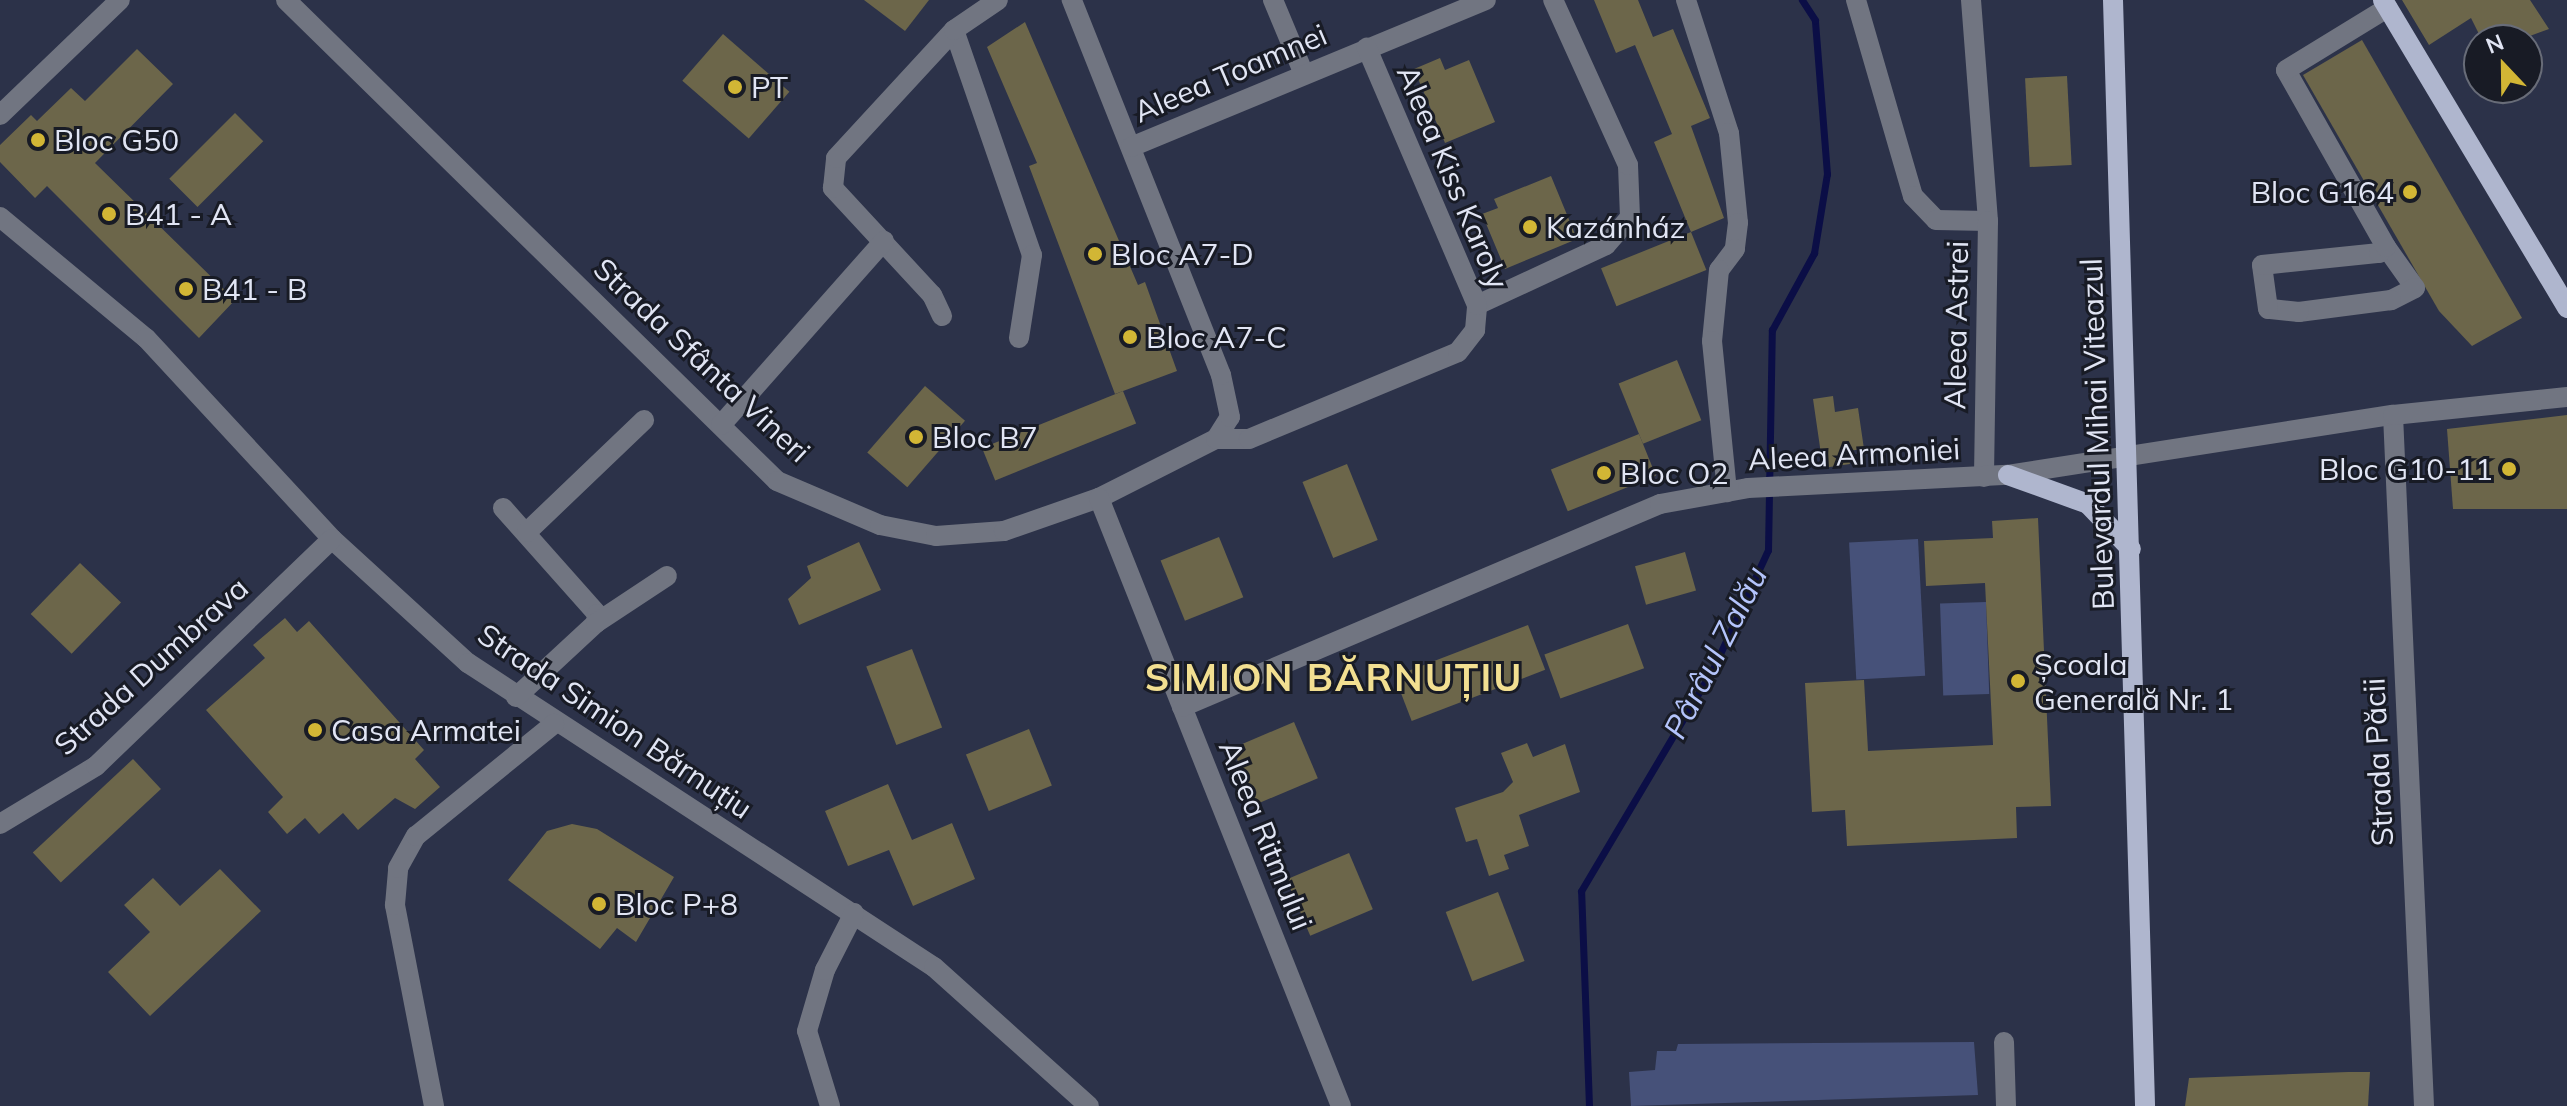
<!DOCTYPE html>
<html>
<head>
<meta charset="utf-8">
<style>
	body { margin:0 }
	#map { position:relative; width:2567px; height:1106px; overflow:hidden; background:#2c3249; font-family:Mulish,sans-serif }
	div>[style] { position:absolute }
	.green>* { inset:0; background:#465179; transform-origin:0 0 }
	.stream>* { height:7px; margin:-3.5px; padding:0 3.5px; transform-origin:3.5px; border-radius:3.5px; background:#0b0e46 }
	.building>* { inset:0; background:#6c664a; transform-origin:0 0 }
	.minor>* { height:20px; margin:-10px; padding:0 10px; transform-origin:10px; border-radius:10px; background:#717581 }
	.major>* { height:20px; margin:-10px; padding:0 10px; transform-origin:10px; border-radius:10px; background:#afb6ce }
	.dots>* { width:22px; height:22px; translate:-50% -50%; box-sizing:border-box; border:4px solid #181b25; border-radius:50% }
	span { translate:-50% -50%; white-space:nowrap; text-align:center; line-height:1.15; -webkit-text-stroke:6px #181b25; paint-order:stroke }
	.street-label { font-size:30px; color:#e1e5f4 }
	.poi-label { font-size:30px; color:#e1e5f4 }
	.left { translate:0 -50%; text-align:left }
	.right { translate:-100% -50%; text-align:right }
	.water-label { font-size:32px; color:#b4c4fb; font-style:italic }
	.district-label { font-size:38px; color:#f2df91; font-weight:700; letter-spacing:2px }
	.north { position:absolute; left:2463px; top:24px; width:80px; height:80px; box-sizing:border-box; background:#181b25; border:2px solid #686c78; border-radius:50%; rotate:338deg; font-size:22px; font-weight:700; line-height:32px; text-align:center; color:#e1e5f4 }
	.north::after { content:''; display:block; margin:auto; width:28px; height:36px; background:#d2b635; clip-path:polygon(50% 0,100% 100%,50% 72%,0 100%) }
</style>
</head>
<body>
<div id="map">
	<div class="green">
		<i style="left:1918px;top:539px;width:137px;height:69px;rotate:87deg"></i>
		<i style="left:1986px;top:602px;width:92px;height:46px;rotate:88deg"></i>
		<i style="clip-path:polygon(1974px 1042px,1978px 1095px,1631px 1106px,1629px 1072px,1655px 1070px,1657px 1051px,1676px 1051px,1678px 1044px)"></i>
	</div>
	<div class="stream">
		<i style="left:1589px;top:1106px;width:215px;rotate:-92.1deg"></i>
		<i style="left:1581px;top:891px;width:258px;rotate:-59.3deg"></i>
		<i style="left:1713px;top:669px;width:131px;rotate:-65.2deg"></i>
		<i style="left:1768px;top:550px;width:220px;rotate:-89deg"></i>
		<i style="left:1772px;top:330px;width:88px;rotate:-61.4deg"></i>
		<i style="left:1814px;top:253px;width:80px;rotate:-80.7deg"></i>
		<i style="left:1827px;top:174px;width:154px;rotate:-94.5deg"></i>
		<i style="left:1815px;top:20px;width:24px;rotate:-123deg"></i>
	</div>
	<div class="building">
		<i style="clip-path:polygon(864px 0,929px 0,905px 31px)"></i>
		<i style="clip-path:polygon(1594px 0,1638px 0,1653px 37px,1673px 29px,1710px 118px,1691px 126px,1724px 218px,1691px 232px,1654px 142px,1672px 134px,1635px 45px,1616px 53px)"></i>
		<i style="clip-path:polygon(2402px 0,2530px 0,2549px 29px,2519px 40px,2482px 40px,2471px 18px,2429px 45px)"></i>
		<i style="clip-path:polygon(1025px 22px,1138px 285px,1145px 282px,1177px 371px,1115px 394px,1029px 166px,1037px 163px,987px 47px)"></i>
		<i style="left:723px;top:34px;width:88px;height:62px;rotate:41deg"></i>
		<i style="clip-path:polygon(2362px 40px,2522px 318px,2472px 346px,2439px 311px,2303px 75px)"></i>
		<i style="clip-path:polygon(137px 49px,173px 84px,95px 163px,235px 300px,199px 338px,47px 186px,35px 198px,0 162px,0 145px,31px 115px,37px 121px,71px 88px,85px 101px)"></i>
		<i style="clip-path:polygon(1440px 58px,1445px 70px,1469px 60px,1495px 122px,1445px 143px,1414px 69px)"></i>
		<i style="left:2067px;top:76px;width:89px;height:42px;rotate:87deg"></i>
		<i style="left:235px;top:113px;width:40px;height:93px;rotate:45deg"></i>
		<i style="clip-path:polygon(1551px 176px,1577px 239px,1505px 269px,1482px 214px,1498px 208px,1494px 199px)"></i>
		<i style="left:1691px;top:232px;width:41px;height:97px;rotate:68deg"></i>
		<i style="left:1677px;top:360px;width:65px;height:63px;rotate:68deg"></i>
		<i style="left:925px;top:386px;width:53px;height:88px;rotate:41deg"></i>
		<i style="left:1123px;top:391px;width:35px;height:152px;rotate:68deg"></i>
		<i style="clip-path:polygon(1833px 396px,1835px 412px,1858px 408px,1864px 449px,1847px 451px,1850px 464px,1823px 468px,1813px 399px)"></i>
		<i style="clip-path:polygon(2567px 415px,2567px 509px,2453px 509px,2447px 429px)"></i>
		<i style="left:1639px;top:434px;width:45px;height:95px;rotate:68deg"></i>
		<i style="left:1347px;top:464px;width:82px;height:48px;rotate:68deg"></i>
		<i style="clip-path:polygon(2038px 518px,2051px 806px,2016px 807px,2017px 838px,1847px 846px,1845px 810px,1812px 812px,1805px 683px,1864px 680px,1868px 751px,1993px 745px,1985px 583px,1926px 586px,1924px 541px,1993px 538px,1992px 521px)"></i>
		<i style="left:1219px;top:537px;width:65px;height:63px;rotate:68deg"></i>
		<i style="clip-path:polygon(859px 542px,881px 590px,799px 625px,788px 599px,811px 578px,807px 566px)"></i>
		<i style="left:1685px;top:552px;width:40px;height:52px;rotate:74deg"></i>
		<i style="left:80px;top:563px;width:57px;height:71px;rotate:44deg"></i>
		<i style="clip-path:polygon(285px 618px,297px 632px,309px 621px,424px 750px,415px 759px,440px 787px,415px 809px,395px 798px,358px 830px,343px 813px,319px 834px,305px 818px,287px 834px,268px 812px,283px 797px,206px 710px,265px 658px,253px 645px)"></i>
		<i style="left:1628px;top:624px;width:47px;height:89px;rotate:70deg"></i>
		<i style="left:1528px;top:625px;width:48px;height:143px;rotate:69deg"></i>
		<i style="left:912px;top:649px;width:84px;height:49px;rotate:69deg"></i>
		<i style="left:1294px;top:722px;width:61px;height:67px;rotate:67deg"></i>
		<i style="left:1029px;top:729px;width:61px;height:68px;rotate:68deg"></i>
		<i style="clip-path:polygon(1527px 743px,1533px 757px,1565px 744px,1580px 792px,1519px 815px,1529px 846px,1504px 855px,1509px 869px,1489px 876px,1477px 839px,1466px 842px,1455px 808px,1503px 792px,1513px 782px,1501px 753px)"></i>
		<i style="left:133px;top:759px;width:41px;height:137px;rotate:47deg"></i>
		<i style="clip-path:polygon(888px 784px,912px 840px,952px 823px,975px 879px,913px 906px,889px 850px,848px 866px,825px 811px)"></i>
		<i style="clip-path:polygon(572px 824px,597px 829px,674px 877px,636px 942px,617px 928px,600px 949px,508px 880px,547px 831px)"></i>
		<i style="left:1349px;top:853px;width:61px;height:68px;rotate:67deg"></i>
		<i style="clip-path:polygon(220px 869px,261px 911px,150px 1016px,108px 972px,150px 932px,124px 905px,153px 878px,180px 906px)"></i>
		<i style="left:1498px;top:892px;width:74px;height:56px;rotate:69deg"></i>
		<i style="clip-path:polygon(2348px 1072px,2370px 1072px,2368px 1106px,2185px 1106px,2189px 1078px)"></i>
	</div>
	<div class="minor">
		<i style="left:286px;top:0;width:687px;rotate:44.41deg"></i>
		<i style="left:777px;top:481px;width:112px;rotate:23.1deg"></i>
		<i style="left:880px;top:525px;width:57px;rotate:11.1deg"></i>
		<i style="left:936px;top:536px;width:68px;rotate:-4.2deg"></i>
		<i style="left:1004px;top:531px;width:101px;rotate:-19.2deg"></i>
		<i style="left:1099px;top:498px;width:131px;rotate:-26.8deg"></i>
		<i style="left:1216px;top:439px;width:26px;rotate:-58deg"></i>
		<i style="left:1230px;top:417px;width:43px;rotate:-102.1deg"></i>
		<i style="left:1221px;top:375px;width:404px;rotate:-111.7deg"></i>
		<i style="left:1273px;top:0;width:80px;rotate:67.3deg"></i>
		<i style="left:1686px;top:0;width:140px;rotate:72.1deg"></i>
		<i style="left:1729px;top:133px;width:90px;rotate:84.3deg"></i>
		<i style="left:1738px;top:223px;width:26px;rotate:97deg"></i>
		<i style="left:1735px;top:249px;width:26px;rotate:127deg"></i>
		<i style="left:1719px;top:270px;width:71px;rotate:95.6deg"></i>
		<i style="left:1712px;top:341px;width:152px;rotate:84.3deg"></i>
		<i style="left:1856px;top:0;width:204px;rotate:73.8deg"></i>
		<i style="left:1913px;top:196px;width:33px;rotate:46deg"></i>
		<i style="left:1936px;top:220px;width:52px;rotate:1.1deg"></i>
		<i style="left:1971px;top:0;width:222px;rotate:85.6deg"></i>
		<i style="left:1988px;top:221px;width:256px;rotate:90.9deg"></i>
		<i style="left:954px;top:30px;width:238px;rotate:70.9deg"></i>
		<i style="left:1032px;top:255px;width:84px;rotate:98.9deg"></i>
		<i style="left:0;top:115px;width:166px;rotate:-43.8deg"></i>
		<i style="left:1131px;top:147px;width:384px;rotate:-22.5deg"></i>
		<i style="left:0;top:217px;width:190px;rotate:39.7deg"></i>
		<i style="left:146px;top:338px;width:274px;rotate:47.2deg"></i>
		<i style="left:332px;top:539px;width:184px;rotate:42.4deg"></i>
		<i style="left:468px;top:663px;width:556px;rotate:33.12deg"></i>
		<i style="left:934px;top:967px;width:208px;rotate:41.9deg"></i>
		<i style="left:2386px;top:247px;width:50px;rotate:54.7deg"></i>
		<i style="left:2415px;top:288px;width:27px;rotate:153deg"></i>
		<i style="left:2391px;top:300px;width:93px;rotate:172.6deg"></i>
		<i style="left:2299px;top:312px;width:31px;rotate:-174deg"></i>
		<i style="left:2268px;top:309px;width:44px;rotate:-97.8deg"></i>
		<i style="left:2262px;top:265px;width:118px;rotate:-5.9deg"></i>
		<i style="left:2379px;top:253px;width:9px;rotate:-41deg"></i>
		<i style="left:2386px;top:247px;width:203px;rotate:-119.5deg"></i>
		<i style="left:2286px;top:70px;width:119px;rotate:-31.5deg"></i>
		<i style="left:1477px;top:305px;width:142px;rotate:-24.9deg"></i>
		<i style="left:1606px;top:245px;width:37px;rotate:-49deg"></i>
		<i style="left:1630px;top:217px;width:52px;rotate:-92.2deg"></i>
		<i style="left:1628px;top:165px;width:181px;rotate:-114.4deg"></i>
		<i style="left:942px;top:316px;width:23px;rotate:-115deg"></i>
		<i style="left:932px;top:295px;width:146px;rotate:-132.8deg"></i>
		<i style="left:833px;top:188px;width:30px;rotate:-84deg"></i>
		<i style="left:836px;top:158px;width:174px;rotate:-47.3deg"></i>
		<i style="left:954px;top:30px;width:53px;rotate:-34.3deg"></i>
		<i style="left:2393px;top:415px;width:692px;rotate:87.43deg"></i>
		<i style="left:721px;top:425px;width:246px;rotate:-48.5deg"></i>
		<i style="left:1216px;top:439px;width:33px"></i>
		<i style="left:1249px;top:439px;width:226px;rotate:-22.6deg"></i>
		<i style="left:1458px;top:352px;width:28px;rotate:-52deg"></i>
		<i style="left:1475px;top:330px;width:25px;rotate:-85deg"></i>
		<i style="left:1477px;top:305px;width:280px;rotate:-113.2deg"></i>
		<i style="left:1099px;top:498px;width:654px;rotate:68.3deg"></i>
		<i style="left:503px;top:508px;width:142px;rotate:48.4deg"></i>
		<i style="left:597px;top:614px;width:9px;rotate:96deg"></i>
		<i style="left:596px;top:623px;width:109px;rotate:137.2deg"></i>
		<i style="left:527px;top:532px;width:162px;rotate:-43.7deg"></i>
		<i style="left:596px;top:623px;width:85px;rotate:-33.5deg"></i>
		<i style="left:1182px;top:707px;width:519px;rotate:-23.01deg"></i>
		<i style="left:1660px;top:504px;width:89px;rotate:-10.3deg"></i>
		<i style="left:1748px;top:488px;width:260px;rotate:-2.9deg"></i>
		<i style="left:2008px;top:475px;width:390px;rotate:-8.9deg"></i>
		<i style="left:2393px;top:415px;width:175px;rotate:-5.9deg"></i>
		<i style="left:0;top:824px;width:112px;rotate:-31.1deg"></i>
		<i style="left:96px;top:766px;width:327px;rotate:-43.9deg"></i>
		<i style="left:2004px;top:1042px;width:64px;rotate:88.2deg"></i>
		<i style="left:434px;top:1106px;width:205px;rotate:-101deg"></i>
		<i style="left:395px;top:905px;width:37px;rotate:-85deg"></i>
		<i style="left:398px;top:868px;width:37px;rotate:-61deg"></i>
		<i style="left:416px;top:836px;width:178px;rotate:-39.1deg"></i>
		<i style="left:830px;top:1106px;width:78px;rotate:-107deg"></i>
		<i style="left:807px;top:1031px;width:64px;rotate:-73.6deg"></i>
		<i style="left:825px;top:970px;width:64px;rotate:-63deg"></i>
	</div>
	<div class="major">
		<i style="left:2113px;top:0;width:1106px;rotate:88.34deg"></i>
		<i style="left:2383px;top:0;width:359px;rotate:59.1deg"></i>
		<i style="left:2008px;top:475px;width:85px;rotate:19.9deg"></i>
		<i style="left:2088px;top:504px;width:62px;rotate:46.3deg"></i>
	</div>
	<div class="dots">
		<i style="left:735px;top:87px;background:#d2b635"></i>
		<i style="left:38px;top:140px;background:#d2b635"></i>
		<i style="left:2410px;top:192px;background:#d2b635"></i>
		<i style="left:109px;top:214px;background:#d2b635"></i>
		<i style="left:1530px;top:227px;background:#d2b635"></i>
		<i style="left:1095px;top:254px;background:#d2b635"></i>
		<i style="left:186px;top:289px;background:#d2b635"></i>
		<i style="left:1130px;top:337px;background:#d2b635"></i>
		<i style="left:916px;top:437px;background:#d2b635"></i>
		<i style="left:2509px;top:469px;background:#d2b635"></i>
		<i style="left:1604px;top:473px;background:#d2b635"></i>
		<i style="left:2018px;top:681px;background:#d2b635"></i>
		<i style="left:315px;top:730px;background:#d2b635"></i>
		<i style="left:599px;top:904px;background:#d2b635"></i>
	</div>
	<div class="street-label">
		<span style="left:1230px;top:73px;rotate:-23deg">Aleea Toamnei</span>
		<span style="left:1453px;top:177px;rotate:67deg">Aleea Kiss Karoly</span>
		<span style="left:1956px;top:325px;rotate:-89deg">Aleea Astrei</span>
		<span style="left:702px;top:360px;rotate:43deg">Strada Sfânta Vineri</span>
		<span style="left:2097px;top:434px;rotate:-92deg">Bulevardul Mihai Viteazul</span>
		<span style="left:1854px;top:454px;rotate:-3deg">Aleea Armoniei</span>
		<span style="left:151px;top:666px;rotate:-42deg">Strada Dumbrava</span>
		<span style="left:615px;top:721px;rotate:34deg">Strada Simion Bărnuțiu</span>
		<span style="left:2378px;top:762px;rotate:-93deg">Strada Păcii</span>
		<span style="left:1266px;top:835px;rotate:68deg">Aleea Ritmului</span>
	</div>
	<div class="poi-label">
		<span class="left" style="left:751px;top:87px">PT</span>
		<span class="left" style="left:54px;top:140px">Bloc G50</span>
		<span class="right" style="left:2394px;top:192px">Bloc G164</span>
		<span class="left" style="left:125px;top:214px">B41 - A</span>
		<span class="left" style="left:1546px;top:227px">Kazánház</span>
		<span class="left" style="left:1111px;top:254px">Bloc A7-D</span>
		<span class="left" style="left:202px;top:289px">B41 - B</span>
		<span class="left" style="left:1146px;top:337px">Bloc A7-C</span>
		<span class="left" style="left:932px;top:437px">Bloc B7</span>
		<span class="right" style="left:2493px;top:469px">Bloc G10-11</span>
		<span class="left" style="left:1620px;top:473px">Bloc O2</span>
		<span class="left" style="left:2034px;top:681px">Școala<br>Generală Nr. 1</span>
		<span class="left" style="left:331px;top:730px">Casa Armatei</span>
		<span class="left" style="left:615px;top:904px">Bloc P+8</span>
	</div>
	<div class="water-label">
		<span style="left:1715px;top:652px;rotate:-63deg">Pârâul Zalău</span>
	</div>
	<div class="district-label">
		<span style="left:1334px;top:678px">SIMION BĂRNUȚIU</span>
	</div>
	<div class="north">N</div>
</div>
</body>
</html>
